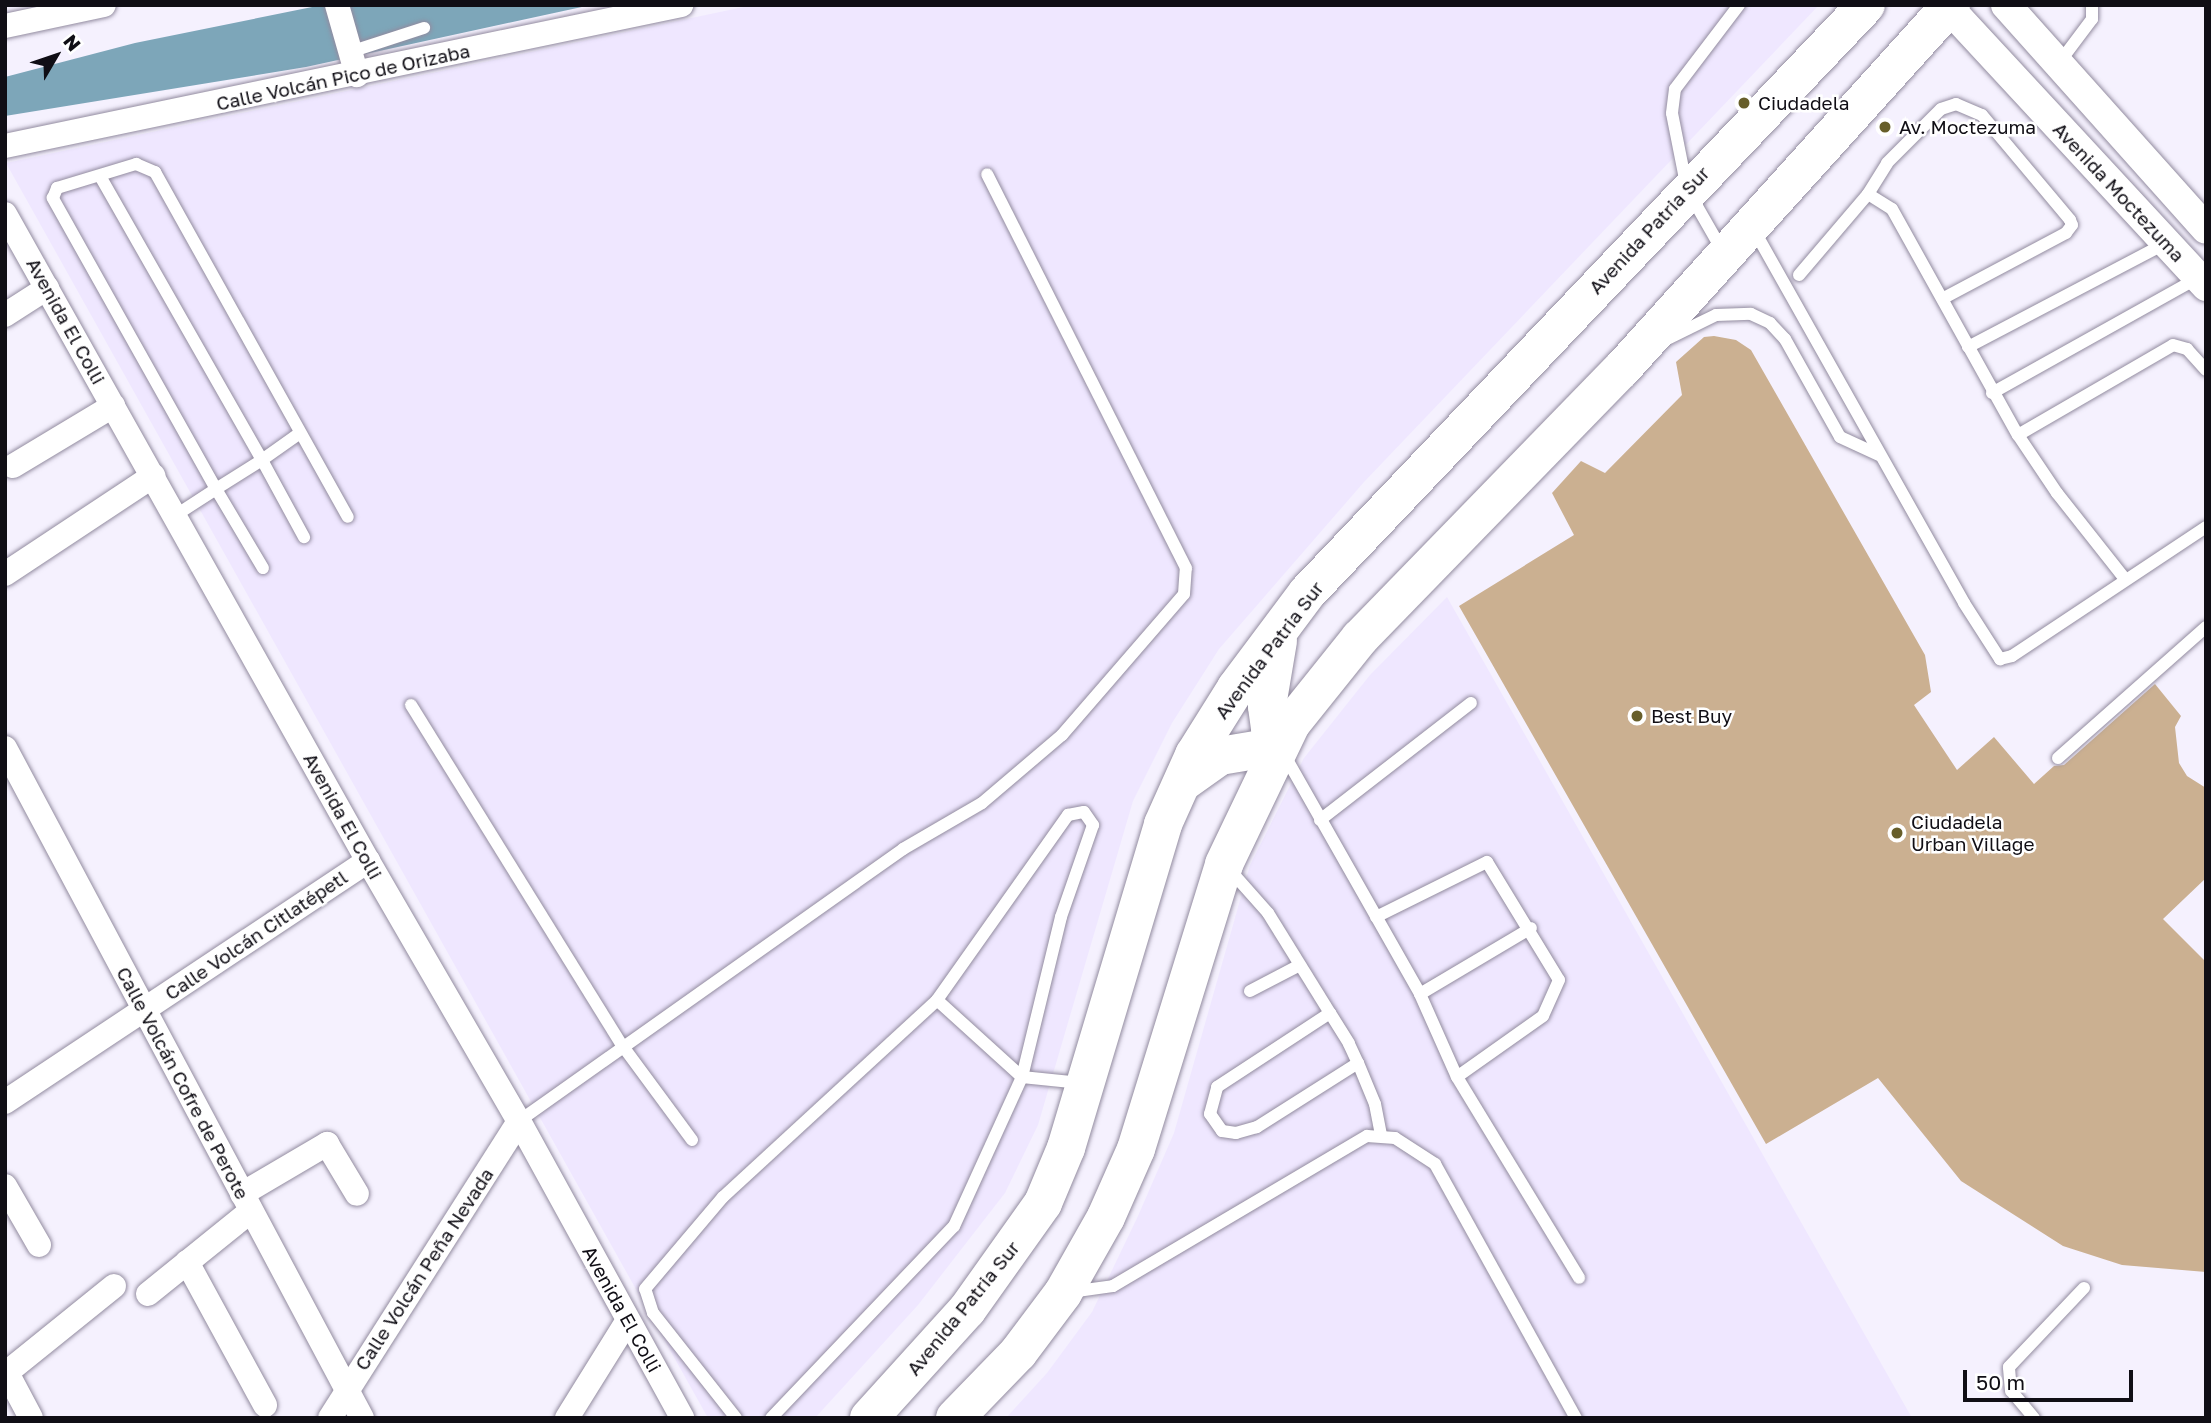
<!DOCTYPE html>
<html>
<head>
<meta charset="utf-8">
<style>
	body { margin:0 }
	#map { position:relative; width:2211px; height:1423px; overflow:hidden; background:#f5f1fe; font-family:"Golos Text",sans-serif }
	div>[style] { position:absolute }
	.built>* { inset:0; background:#efe7ff }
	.water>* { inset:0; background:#7da6b9 }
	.building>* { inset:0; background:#cbb091 }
	.roads { filter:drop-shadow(0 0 2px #928b9f) drop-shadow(0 0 2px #928b9f) }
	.service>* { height:12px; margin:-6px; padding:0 6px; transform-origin:6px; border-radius:6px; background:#fff }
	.minor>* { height:24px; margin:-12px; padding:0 12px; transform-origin:12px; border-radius:12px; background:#fff }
	.tertiary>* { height:30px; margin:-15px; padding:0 15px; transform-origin:15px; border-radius:15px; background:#fff }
	.primary>* { height:38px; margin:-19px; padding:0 19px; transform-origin:19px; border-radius:19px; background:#fff }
	.dots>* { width:19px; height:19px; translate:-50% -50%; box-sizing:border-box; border:4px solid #fff; border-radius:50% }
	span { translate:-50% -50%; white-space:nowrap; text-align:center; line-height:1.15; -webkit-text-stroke:5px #fff; paint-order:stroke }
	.street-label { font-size:19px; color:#100e15 }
	.poi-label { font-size:19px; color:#100e15 }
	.left { translate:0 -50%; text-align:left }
	.frame { position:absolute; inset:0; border:7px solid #100e15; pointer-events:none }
	.north { position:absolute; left:21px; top:21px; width:70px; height:70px; -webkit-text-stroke:5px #fff; paint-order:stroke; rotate:51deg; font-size:19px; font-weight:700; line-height:28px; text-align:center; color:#100e15 }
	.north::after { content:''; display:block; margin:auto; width:24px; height:32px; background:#100e15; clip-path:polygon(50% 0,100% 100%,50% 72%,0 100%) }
	.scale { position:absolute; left:1963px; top:1370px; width:170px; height:32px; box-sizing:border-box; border:4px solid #100e15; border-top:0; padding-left:9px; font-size:21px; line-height:24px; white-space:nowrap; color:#100e15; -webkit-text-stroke:5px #fff; paint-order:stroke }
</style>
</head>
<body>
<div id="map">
	<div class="built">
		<i style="clip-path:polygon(753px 5px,1819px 5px,1364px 482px,1219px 649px,1172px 723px,1133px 801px,1038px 1125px,1005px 1193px,918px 1305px,815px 1418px,708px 1418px,6px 163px)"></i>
		<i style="clip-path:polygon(1447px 597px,1912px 1418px,1006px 1418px,1047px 1373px,1092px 1312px,1138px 1216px,1174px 1133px,1250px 865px,1304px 758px,1370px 675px)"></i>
	</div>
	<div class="water">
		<i style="clip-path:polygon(322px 5px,591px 5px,306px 67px,5px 116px,5px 77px,135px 43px)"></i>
	</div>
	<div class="building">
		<i style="clip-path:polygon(1714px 336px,1736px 340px,1751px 350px,1925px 655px,1931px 692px,1914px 705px,1957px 770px,1994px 737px,2034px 784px,2054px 766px,2064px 765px,2155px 684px,2181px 716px,2175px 727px,2179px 763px,2187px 776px,2206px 788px,2206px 878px,2163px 919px,2206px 962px,2206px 1272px,2122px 1265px,2063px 1246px,1961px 1181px,1878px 1078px,1766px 1144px,1459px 606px,1574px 535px,1552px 493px,1581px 461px,1605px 473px,1682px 395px,1676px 362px,1704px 337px)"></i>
	</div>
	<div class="roads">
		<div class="service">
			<i style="left:350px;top:52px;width:78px;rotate:-18deg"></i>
			<i style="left:2059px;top:63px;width:55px;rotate:-53.1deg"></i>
			<i style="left:2092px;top:19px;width:14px;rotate:-90deg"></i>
			<i style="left:100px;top:176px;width:327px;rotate:60.3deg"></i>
			<i style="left:262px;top:460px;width:54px;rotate:147.8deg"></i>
			<i style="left:216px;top:489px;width:92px;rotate:59.3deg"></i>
			<i style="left:1868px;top:194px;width:36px;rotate:-58deg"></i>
			<i style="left:1887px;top:163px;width:76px;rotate:-45deg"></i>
			<i style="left:1941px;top:109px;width:16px;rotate:-18deg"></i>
			<i style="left:1956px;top:104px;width:28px;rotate:23deg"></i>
			<i style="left:1982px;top:115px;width:137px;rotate:50deg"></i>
			<i style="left:2070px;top:220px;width:5px;rotate:68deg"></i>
			<i style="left:2072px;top:225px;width:10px;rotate:127deg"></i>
			<i style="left:2066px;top:233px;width:140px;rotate:152deg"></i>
			<i style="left:1754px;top:230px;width:428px;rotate:60.6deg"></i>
			<i style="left:1964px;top:603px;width:67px;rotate:57.3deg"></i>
			<i style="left:2000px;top:659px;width:12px;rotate:-14deg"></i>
			<i style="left:2012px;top:656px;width:233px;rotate:-33.6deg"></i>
			<i style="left:1722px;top:250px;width:70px;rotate:-119.8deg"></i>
			<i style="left:1687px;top:189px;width:77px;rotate:-101.2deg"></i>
			<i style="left:1672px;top:113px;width:24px;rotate:-83deg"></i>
			<i style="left:1675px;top:89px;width:106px;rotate:-52.7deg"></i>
			<i style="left:1799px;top:275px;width:106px;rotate:-49.6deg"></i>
			<i style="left:1868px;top:194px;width:28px;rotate:32deg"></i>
			<i style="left:1892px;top:209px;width:259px;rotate:60.9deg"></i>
			<i style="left:2018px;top:435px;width:70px;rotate:56.1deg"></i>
			<i style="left:2057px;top:493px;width:110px;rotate:51.7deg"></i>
			<i style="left:1669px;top:338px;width:52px;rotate:-26.1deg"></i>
			<i style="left:1716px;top:315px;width:35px;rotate:-2deg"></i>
			<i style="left:1751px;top:314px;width:21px;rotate:25deg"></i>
			<i style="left:1770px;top:323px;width:22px;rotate:47deg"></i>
			<i style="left:1785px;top:339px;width:112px;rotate:60.7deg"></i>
			<i style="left:1840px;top:437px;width:43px;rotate:24.8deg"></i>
			<i style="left:1968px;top:347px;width:224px;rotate:-27.7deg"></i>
			<i style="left:1992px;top:393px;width:236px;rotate:-29.2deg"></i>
			<i style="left:300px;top:433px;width:47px;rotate:144.6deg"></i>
			<i style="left:262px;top:460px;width:88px;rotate:61.4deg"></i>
			<i style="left:2018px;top:435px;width:179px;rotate:-30.1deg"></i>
			<i style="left:2173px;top:345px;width:15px;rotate:16deg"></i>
			<i style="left:2187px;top:349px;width:28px;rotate:48deg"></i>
			<i style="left:176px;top:515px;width:48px;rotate:-33deg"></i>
			<i style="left:216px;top:489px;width:334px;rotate:-119.3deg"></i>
			<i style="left:53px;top:198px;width:11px;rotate:-68deg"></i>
			<i style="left:57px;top:188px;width:83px;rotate:-16.9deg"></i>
			<i style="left:136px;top:164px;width:21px;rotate:23deg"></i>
			<i style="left:155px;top:172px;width:395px;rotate:60.8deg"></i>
			<i style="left:411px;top:705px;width:400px;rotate:58.2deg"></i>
			<i style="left:622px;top:1045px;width:118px;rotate:53.6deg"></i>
			<i style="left:1285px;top:756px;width:274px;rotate:60.4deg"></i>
			<i style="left:1420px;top:994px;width:129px;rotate:-30.7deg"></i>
			<i style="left:2058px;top:758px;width:198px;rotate:-41.5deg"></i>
			<i style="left:1320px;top:820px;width:191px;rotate:-37.8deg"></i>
			<i style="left:1229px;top:869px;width:59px;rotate:48.4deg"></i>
			<i style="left:1268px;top:913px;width:118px;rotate:58.2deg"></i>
			<i style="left:1330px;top:1013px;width:36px;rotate:58deg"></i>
			<i style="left:1349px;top:1044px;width:21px;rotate:65deg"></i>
			<i style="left:1358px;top:1063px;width:120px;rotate:147.6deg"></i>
			<i style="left:1257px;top:1127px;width:22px;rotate:164deg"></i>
			<i style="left:1236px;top:1133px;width:14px;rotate:-172deg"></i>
			<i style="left:1222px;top:1131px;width:21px;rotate:-125deg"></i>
			<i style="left:1210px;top:1114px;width:28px;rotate:-75deg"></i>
			<i style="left:1217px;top:1087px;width:135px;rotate:-33.2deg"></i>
			<i style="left:1376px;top:917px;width:124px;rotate:-26.4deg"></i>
			<i style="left:1487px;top:862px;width:138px;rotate:58.6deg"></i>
			<i style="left:1559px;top:980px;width:39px;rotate:114deg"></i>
			<i style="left:1543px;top:1016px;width:105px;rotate:144.7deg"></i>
			<i style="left:1250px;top:991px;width:56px;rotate:-27.5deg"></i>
			<i style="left:1420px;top:994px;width:91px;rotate:66deg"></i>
			<i style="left:1457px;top:1077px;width:235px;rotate:58.7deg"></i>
			<i style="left:937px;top:1000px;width:115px;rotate:42.2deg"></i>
			<i style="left:1022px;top:1077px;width:59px;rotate:5.8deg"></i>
			<i style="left:1358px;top:1063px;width:44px;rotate:67.5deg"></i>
			<i style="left:1375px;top:1104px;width:32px;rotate:79deg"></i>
			<i style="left:519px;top:1121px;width:471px;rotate:-35.3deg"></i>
			<i style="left:903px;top:849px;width:91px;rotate:-30.2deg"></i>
			<i style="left:982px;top:803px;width:105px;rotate:-40.4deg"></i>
			<i style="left:1062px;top:735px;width:186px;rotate:-49.1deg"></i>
			<i style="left:1184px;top:594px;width:26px;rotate:-86deg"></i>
			<i style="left:1186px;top:568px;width:441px;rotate:-116.8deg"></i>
			<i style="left:1070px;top:1292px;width:43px;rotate:-7.9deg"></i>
			<i style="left:1113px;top:1286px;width:295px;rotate:-30.6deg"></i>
			<i style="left:1367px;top:1136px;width:28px;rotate:4deg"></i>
			<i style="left:1395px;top:1138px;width:48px;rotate:33deg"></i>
			<i style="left:1435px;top:1164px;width:291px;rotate:61deg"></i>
			<i style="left:736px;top:1418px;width:134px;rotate:-128.3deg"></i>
			<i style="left:653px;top:1313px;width:25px;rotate:-108deg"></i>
			<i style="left:645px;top:1289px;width:121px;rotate:-49.7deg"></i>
			<i style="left:723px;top:1197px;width:291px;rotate:-42.6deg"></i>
			<i style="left:937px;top:1000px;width:227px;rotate:-54.7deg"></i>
			<i style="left:1068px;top:815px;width:16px;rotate:-11deg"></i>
			<i style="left:1084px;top:812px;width:16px;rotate:55deg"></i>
			<i style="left:1093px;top:825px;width:97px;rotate:109.2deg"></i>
			<i style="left:1061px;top:917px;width:165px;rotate:103.7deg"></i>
			<i style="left:1022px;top:1077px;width:164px;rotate:114.5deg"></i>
			<i style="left:954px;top:1226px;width:265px;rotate:133.6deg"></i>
			<i style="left:2034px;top:1418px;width:35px;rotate:-130deg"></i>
			<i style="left:2011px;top:1391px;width:24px;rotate:-95deg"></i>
			<i style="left:2009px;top:1367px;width:109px;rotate:-46.5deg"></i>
		</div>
		<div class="minor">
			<i style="left:337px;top:5px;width:73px;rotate:74.1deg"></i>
			<i style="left:5px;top:26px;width:101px;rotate:-12deg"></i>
			<i style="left:5px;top:146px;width:691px;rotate:-11.78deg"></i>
			<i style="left:5px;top:214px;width:742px;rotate:60.71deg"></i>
			<i style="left:368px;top:861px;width:301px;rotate:59.9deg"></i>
			<i style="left:519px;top:1121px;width:339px;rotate:61.2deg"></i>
			<i style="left:5px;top:315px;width:50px;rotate:-32.7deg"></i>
			<i style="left:13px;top:466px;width:117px;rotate:-31deg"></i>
			<i style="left:5px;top:574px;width:178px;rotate:-33.5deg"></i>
			<i style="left:5px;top:748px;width:759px;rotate:61.95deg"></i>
			<i style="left:5px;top:1102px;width:436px;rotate:-33.6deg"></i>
			<i style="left:5px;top:1186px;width:68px;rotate:60deg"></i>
			<i style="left:242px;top:1194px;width:99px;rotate:-30.5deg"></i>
			<i style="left:327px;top:1144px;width:58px;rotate:59deg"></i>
			<i style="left:187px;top:1262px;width:163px;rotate:61.4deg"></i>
			<i style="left:148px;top:1294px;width:132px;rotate:-38.9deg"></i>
			<i style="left:5px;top:1369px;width:55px;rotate:62deg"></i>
			<i style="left:5px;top:1374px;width:140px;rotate:-38.9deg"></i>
			<i style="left:330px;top:1418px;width:352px;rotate:-57.5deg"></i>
			<i style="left:567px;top:1418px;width:115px;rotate:-58.1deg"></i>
		</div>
		<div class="tertiary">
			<i style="left:1946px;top:5px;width:383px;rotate:47.2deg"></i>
			<i style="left:2006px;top:5px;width:300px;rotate:48.2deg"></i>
		</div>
		<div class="primary">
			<i style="left:1182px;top:783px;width:47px;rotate:-35.4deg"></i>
			<i style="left:1220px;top:756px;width:60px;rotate:-9.6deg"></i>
			<i style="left:1279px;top:746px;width:20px;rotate:-117deg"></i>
			<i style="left:1270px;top:728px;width:22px;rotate:-98deg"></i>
			<i style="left:1267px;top:706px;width:66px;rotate:-80.4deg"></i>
			<i style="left:869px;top:1418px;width:146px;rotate:-47.8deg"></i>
			<i style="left:967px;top:1310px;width:131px;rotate:-54.6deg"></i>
			<i style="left:1043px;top:1203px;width:60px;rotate:-67.3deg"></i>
			<i style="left:1066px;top:1148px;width:338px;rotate:-73.3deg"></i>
			<i style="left:1163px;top:824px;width:76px;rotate:-65.8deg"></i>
			<i style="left:1194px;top:755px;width:79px;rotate:-57.9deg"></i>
			<i style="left:1236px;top:688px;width:119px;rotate:-53.2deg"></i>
			<i style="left:1307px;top:593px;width:811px;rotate:-46.45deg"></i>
			<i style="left:955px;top:1418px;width:91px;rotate:-45.9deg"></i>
			<i style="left:1018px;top:1353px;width:75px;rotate:-53.1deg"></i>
			<i style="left:1063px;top:1293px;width:87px;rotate:-60.5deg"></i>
			<i style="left:1106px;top:1217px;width:74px;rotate:-66.2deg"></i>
			<i style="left:1136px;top:1149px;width:298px;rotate:-72.8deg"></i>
			<i style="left:1224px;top:864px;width:155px;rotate:-64.4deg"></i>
			<i style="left:1291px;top:724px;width:110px;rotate:-51.3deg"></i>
			<i style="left:1360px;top:638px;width:374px;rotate:-45.8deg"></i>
			<i style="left:1621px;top:370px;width:492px;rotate:-47.9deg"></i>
		</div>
	</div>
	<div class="dots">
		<i style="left:1744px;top:103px;background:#675e2a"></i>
		<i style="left:1885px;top:127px;background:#675e2a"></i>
		<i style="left:1637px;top:716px;background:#675e2a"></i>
		<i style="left:1897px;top:833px;background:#675e2a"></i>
	</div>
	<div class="street-label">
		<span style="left:343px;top:77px;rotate:-12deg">Calle Volcán Pico de Orizaba</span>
		<span style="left:2119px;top:192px;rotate:47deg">Avenida Moctezuma</span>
		<span style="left:1649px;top:230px;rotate:-47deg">Avenida Patria Sur</span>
		<span style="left:66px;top:321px;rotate:61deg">Avenida El Colli</span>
		<span style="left:1269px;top:650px;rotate:-53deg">Avenida Patria Sur</span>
		<span style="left:343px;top:816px;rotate:61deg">Avenida El Colli</span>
		<span style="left:256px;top:935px;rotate:-34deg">Calle Volcán Citlatépetl</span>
		<span style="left:183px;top:1083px;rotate:62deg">Calle Volcán Cofre de Perote</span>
		<span style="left:424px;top:1269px;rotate:-57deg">Calle Volcán Peña Nevada</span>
		<span style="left:963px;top:1308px;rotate:-51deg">Avenida Patria Sur</span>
		<span style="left:622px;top:1309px;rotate:61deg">Avenida El Colli</span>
	</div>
	<div class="poi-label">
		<span class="left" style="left:1758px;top:103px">Ciudadela</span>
		<span class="left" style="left:1899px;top:127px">Av. Moctezuma</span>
		<span class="left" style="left:1651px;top:716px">Best Buy</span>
		<span class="left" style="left:1911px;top:833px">Ciudadela<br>Urban Village</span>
	</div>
	<div class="frame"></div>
	<div class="north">N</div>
	<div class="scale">50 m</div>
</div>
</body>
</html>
